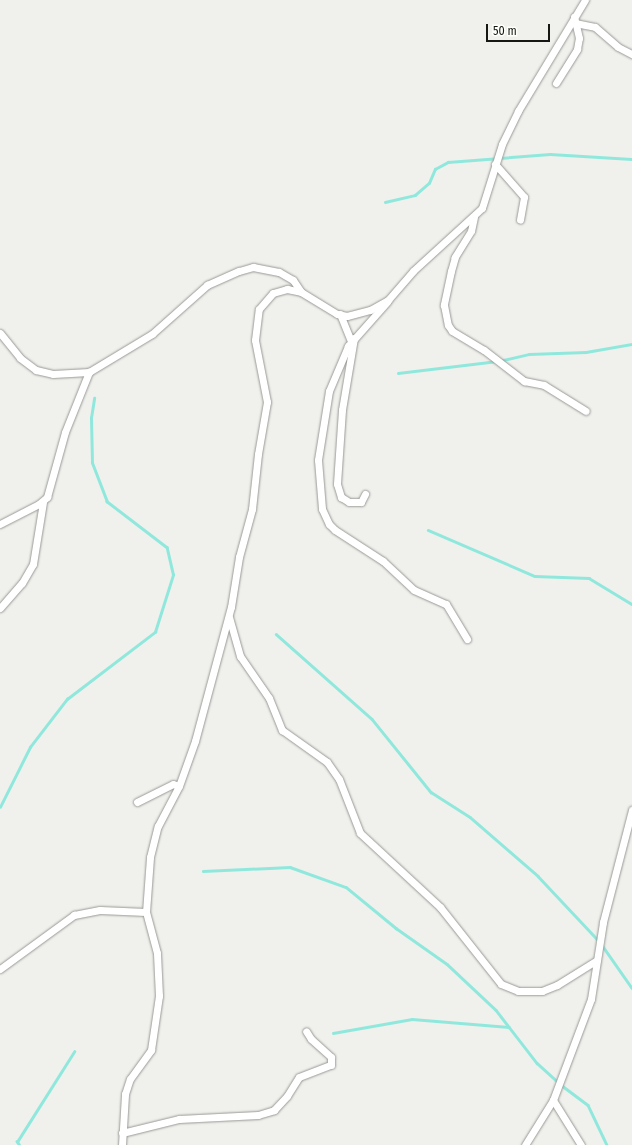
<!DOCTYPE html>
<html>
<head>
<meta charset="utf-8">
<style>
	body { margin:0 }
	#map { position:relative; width:632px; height:1145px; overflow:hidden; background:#f0f1ed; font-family:"Fira Sans Condensed",sans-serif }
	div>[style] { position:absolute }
	.stream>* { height:2.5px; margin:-1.25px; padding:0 1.25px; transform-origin:1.25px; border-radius:1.25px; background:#90e8dd }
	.roads { filter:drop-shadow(0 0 1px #989995) drop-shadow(0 0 1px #989995) }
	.minor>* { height:7px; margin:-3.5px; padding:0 3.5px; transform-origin:3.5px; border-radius:3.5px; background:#fff }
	span { translate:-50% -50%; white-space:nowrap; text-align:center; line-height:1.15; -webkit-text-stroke:4px #fdfffa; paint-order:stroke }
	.scale { position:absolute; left:486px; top:24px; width:64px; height:18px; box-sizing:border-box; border:2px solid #161715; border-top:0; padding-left:5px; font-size:12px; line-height:14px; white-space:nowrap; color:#161715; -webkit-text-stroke:3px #fdfffa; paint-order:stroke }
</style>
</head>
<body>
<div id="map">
	<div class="stream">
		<i style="left:385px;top:202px;width:31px;rotate:-13deg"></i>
		<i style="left:415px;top:195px;width:18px;rotate:-41deg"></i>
		<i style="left:429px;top:183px;width:15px;rotate:-67deg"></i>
		<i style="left:435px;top:169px;width:15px;rotate:-28deg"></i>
		<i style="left:448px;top:162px;width:102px;rotate:-4.5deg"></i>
		<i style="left:550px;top:154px;width:82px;rotate:3.5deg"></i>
		<i style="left:398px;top:373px;width:102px;rotate:-6.8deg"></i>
		<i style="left:499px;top:361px;width:31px;rotate:-13deg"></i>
		<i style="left:529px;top:354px;width:57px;rotate:-2deg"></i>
		<i style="left:586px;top:352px;width:47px;rotate:-9.9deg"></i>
		<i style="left:428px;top:530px;width:116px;rotate:23.3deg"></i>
		<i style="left:535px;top:576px;width:54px;rotate:2.1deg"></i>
		<i style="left:589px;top:578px;width:50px;rotate:31.2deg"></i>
		<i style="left:276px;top:634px;width:128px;rotate:41.5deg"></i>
		<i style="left:372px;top:719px;width:94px;rotate:51.1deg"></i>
		<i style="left:431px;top:792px;width:46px;rotate:32.7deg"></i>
		<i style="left:470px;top:817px;width:90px;rotate:40.9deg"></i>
		<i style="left:538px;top:876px;width:89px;rotate:46.8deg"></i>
		<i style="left:0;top:807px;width:67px;rotate:-63.4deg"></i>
		<i style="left:30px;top:747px;width:61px;rotate:-52.4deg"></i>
		<i style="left:67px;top:699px;width:111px;rotate:-37.3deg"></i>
		<i style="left:155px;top:632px;width:60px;rotate:-72.5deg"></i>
		<i style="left:173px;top:575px;width:28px;rotate:-103deg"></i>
		<i style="left:167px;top:548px;width:76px;rotate:-142.5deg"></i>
		<i style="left:107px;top:502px;width:42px;rotate:-111deg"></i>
		<i style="left:92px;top:463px;width:45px;rotate:-91.3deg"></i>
		<i style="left:91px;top:418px;width:20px;rotate:-81deg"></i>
		<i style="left:203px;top:871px;width:87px;rotate:-2.6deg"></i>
		<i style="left:290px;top:867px;width:59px;rotate:19.7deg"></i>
		<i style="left:346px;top:887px;width:65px;rotate:39.4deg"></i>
		<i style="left:396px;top:928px;width:62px;rotate:35.2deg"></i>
		<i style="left:447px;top:964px;width:67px;rotate:43.2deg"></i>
		<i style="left:496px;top:1010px;width:67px;rotate:52.3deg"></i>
		<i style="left:537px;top:1063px;width:31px;rotate:42deg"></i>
		<i style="left:560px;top:1084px;width:35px;rotate:37deg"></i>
		<i style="left:588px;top:1105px;width:44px;rotate:64.6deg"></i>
		<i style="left:602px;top:945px;width:52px;rotate:55.1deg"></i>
		<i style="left:333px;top:1033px;width:80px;rotate:-10deg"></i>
		<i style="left:412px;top:1019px;width:97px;rotate:4.7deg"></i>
		<i style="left:19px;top:1145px;width:4px;rotate:-124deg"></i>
		<i style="left:17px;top:1142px;width:107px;rotate:-57.7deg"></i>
	</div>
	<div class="roads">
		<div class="minor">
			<i style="left:575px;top:23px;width:20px;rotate:11deg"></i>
			<i style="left:595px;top:27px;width:30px;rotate:41deg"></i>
			<i style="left:618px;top:47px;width:16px;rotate:27deg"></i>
			<i style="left:556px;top:83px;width:40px;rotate:-58deg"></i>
			<i style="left:577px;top:49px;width:11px;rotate:-80deg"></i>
			<i style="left:579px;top:38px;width:22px;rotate:-103deg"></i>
			<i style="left:495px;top:164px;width:44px;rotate:48.7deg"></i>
			<i style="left:524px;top:197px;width:23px;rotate:100deg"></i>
			<i style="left:474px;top:217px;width:14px;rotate:102deg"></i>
			<i style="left:471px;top:231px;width:31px;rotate:122deg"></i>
			<i style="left:455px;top:257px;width:15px;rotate:106deg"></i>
			<i style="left:451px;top:271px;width:35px;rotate:102deg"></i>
			<i style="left:444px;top:305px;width:20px;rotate:79deg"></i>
			<i style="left:448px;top:325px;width:7px;rotate:56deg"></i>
			<i style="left:452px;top:331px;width:37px;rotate:31deg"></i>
			<i style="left:484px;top:350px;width:51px;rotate:37.8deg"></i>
			<i style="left:524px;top:381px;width:20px;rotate:11deg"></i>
			<i style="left:544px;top:385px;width:49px;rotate:31.8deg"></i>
			<i style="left:387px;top:302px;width:59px;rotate:131.6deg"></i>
			<i style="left:348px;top:346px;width:49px;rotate:112.9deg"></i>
			<i style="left:329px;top:391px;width:70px;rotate:99.1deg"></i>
			<i style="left:318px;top:460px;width:49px;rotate:85.3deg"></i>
			<i style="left:322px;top:509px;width:17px;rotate:65deg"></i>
			<i style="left:329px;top:524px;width:8px;rotate:45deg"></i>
			<i style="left:335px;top:530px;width:57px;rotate:32.9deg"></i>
			<i style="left:383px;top:561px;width:42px;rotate:43.1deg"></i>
			<i style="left:414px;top:590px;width:35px;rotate:24deg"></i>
			<i style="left:446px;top:604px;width:41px;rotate:59deg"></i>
			<i style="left:340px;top:314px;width:29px;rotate:68deg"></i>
			<i style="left:0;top:333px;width:32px;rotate:51deg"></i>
			<i style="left:20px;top:358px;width:20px;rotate:37deg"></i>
			<i style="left:36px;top:370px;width:17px;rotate:13deg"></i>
			<i style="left:53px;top:374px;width:36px;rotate:-3deg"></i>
			<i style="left:354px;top:338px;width:73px;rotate:99.5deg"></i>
			<i style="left:342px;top:410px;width:74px;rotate:93.9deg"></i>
			<i style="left:337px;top:484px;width:14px;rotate:73deg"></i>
			<i style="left:341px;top:497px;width:9px;rotate:32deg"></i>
			<i style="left:349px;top:502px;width:12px"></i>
			<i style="left:361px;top:502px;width:9px;rotate:-63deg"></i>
			<i style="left:0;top:524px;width:44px;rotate:-27.1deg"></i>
			<i style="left:39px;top:504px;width:11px;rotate:-41deg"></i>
			<i style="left:47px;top:497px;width:67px;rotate:-74.5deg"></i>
			<i style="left:65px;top:432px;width:65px;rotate:-68.2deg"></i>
			<i style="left:89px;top:372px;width:74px;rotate:-31.1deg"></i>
			<i style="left:152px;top:334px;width:74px;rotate:-41.7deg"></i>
			<i style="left:207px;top:285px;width:35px;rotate:-24deg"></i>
			<i style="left:239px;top:271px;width:15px;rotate:-16deg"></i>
			<i style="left:253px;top:267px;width:26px;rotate:11deg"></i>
			<i style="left:279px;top:272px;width:16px;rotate:30deg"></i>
			<i style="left:293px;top:280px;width:14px;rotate:56deg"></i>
			<i style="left:0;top:608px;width:33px;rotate:-49deg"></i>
			<i style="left:22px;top:583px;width:22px;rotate:-60deg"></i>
			<i style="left:33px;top:564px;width:63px;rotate:-80.8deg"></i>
			<i style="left:229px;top:617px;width:41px;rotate:74.2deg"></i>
			<i style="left:240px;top:656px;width:51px;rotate:55.4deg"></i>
			<i style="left:269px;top:698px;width:35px;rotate:68deg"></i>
			<i style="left:282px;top:730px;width:55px;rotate:35.4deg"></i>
			<i style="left:327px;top:762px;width:21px;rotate:55deg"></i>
			<i style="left:339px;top:779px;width:58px;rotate:68.7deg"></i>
			<i style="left:360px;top:833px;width:109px;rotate:42.8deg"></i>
			<i style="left:440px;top:907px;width:98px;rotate:51.6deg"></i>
			<i style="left:501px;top:984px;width:18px;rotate:22deg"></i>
			<i style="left:518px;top:991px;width:24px"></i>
			<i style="left:542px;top:991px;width:16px;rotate:-22deg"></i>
			<i style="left:557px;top:985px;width:47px;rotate:-32deg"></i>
			<i style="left:137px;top:802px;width:40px;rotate:-26.6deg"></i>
			<i style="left:173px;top:784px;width:6px;rotate:18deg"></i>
			<i style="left:0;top:969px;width:92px;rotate:-36.1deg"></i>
			<i style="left:74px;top:915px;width:26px;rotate:-11deg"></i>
			<i style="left:100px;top:910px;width:46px;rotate:2.5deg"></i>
			<i style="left:122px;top:1133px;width:59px;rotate:-13.8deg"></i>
			<i style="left:179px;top:1119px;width:79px;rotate:-2.9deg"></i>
			<i style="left:258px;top:1115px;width:17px;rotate:-17deg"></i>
			<i style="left:274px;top:1110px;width:19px;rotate:-47deg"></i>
			<i style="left:287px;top:1096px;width:22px;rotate:-58deg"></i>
			<i style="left:299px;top:1077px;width:34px;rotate:-21deg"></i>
			<i style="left:331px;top:1065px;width:8px;rotate:-90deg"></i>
			<i style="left:331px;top:1057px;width:27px;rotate:-138deg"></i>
			<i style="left:311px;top:1039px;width:9px;rotate:-122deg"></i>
			<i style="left:122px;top:1145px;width:51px;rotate:-86.6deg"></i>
			<i style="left:125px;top:1094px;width:16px;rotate:-72deg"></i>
			<i style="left:130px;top:1079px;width:36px;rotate:-54deg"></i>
			<i style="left:151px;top:1050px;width:55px;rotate:-81.6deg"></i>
			<i style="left:159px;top:996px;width:43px;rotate:-92.7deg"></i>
			<i style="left:157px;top:953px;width:42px;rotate:-105deg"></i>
			<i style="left:146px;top:912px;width:55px;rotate:-85.8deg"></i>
			<i style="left:150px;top:857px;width:32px;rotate:-76deg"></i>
			<i style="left:158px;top:826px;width:45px;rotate:-62.3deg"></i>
			<i style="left:179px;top:786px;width:48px;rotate:-70.4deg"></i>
			<i style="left:195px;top:741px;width:139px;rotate:-75deg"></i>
			<i style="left:231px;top:607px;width:51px;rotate:-80.9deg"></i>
			<i style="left:239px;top:557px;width:50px;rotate:-74.8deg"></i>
			<i style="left:252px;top:509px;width:55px;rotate:-83.8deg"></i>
			<i style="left:258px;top:454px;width:53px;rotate:-80.2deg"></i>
			<i style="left:267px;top:402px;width:63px;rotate:-101deg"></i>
			<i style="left:255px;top:340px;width:31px;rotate:-83deg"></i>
			<i style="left:259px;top:309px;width:21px;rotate:-49deg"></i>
			<i style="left:273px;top:293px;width:15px;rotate:-16deg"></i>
			<i style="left:287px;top:289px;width:14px;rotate:12deg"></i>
			<i style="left:301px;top:292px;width:42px;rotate:31.4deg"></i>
			<i style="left:337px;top:314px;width:10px;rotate:11deg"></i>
			<i style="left:347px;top:316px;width:24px;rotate:-15deg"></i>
			<i style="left:370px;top:310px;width:21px;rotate:-29deg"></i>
			<i style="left:388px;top:300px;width:38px;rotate:-49deg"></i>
			<i style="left:413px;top:271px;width:93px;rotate:-42.4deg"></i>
			<i style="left:482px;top:208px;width:67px;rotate:-72.6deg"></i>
			<i style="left:502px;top:144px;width:37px;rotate:-64deg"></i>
			<i style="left:518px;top:111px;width:130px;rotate:-58.9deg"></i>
			<i style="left:525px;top:1145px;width:53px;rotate:-58.1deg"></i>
			<i style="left:581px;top:1145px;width:53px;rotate:-121.9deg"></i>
			<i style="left:553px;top:1100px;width:108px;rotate:-69.4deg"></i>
			<i style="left:591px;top:999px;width:78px;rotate:-81.1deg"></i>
			<i style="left:603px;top:922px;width:116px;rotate:-75.5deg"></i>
		</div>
	</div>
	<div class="scale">50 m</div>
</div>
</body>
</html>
